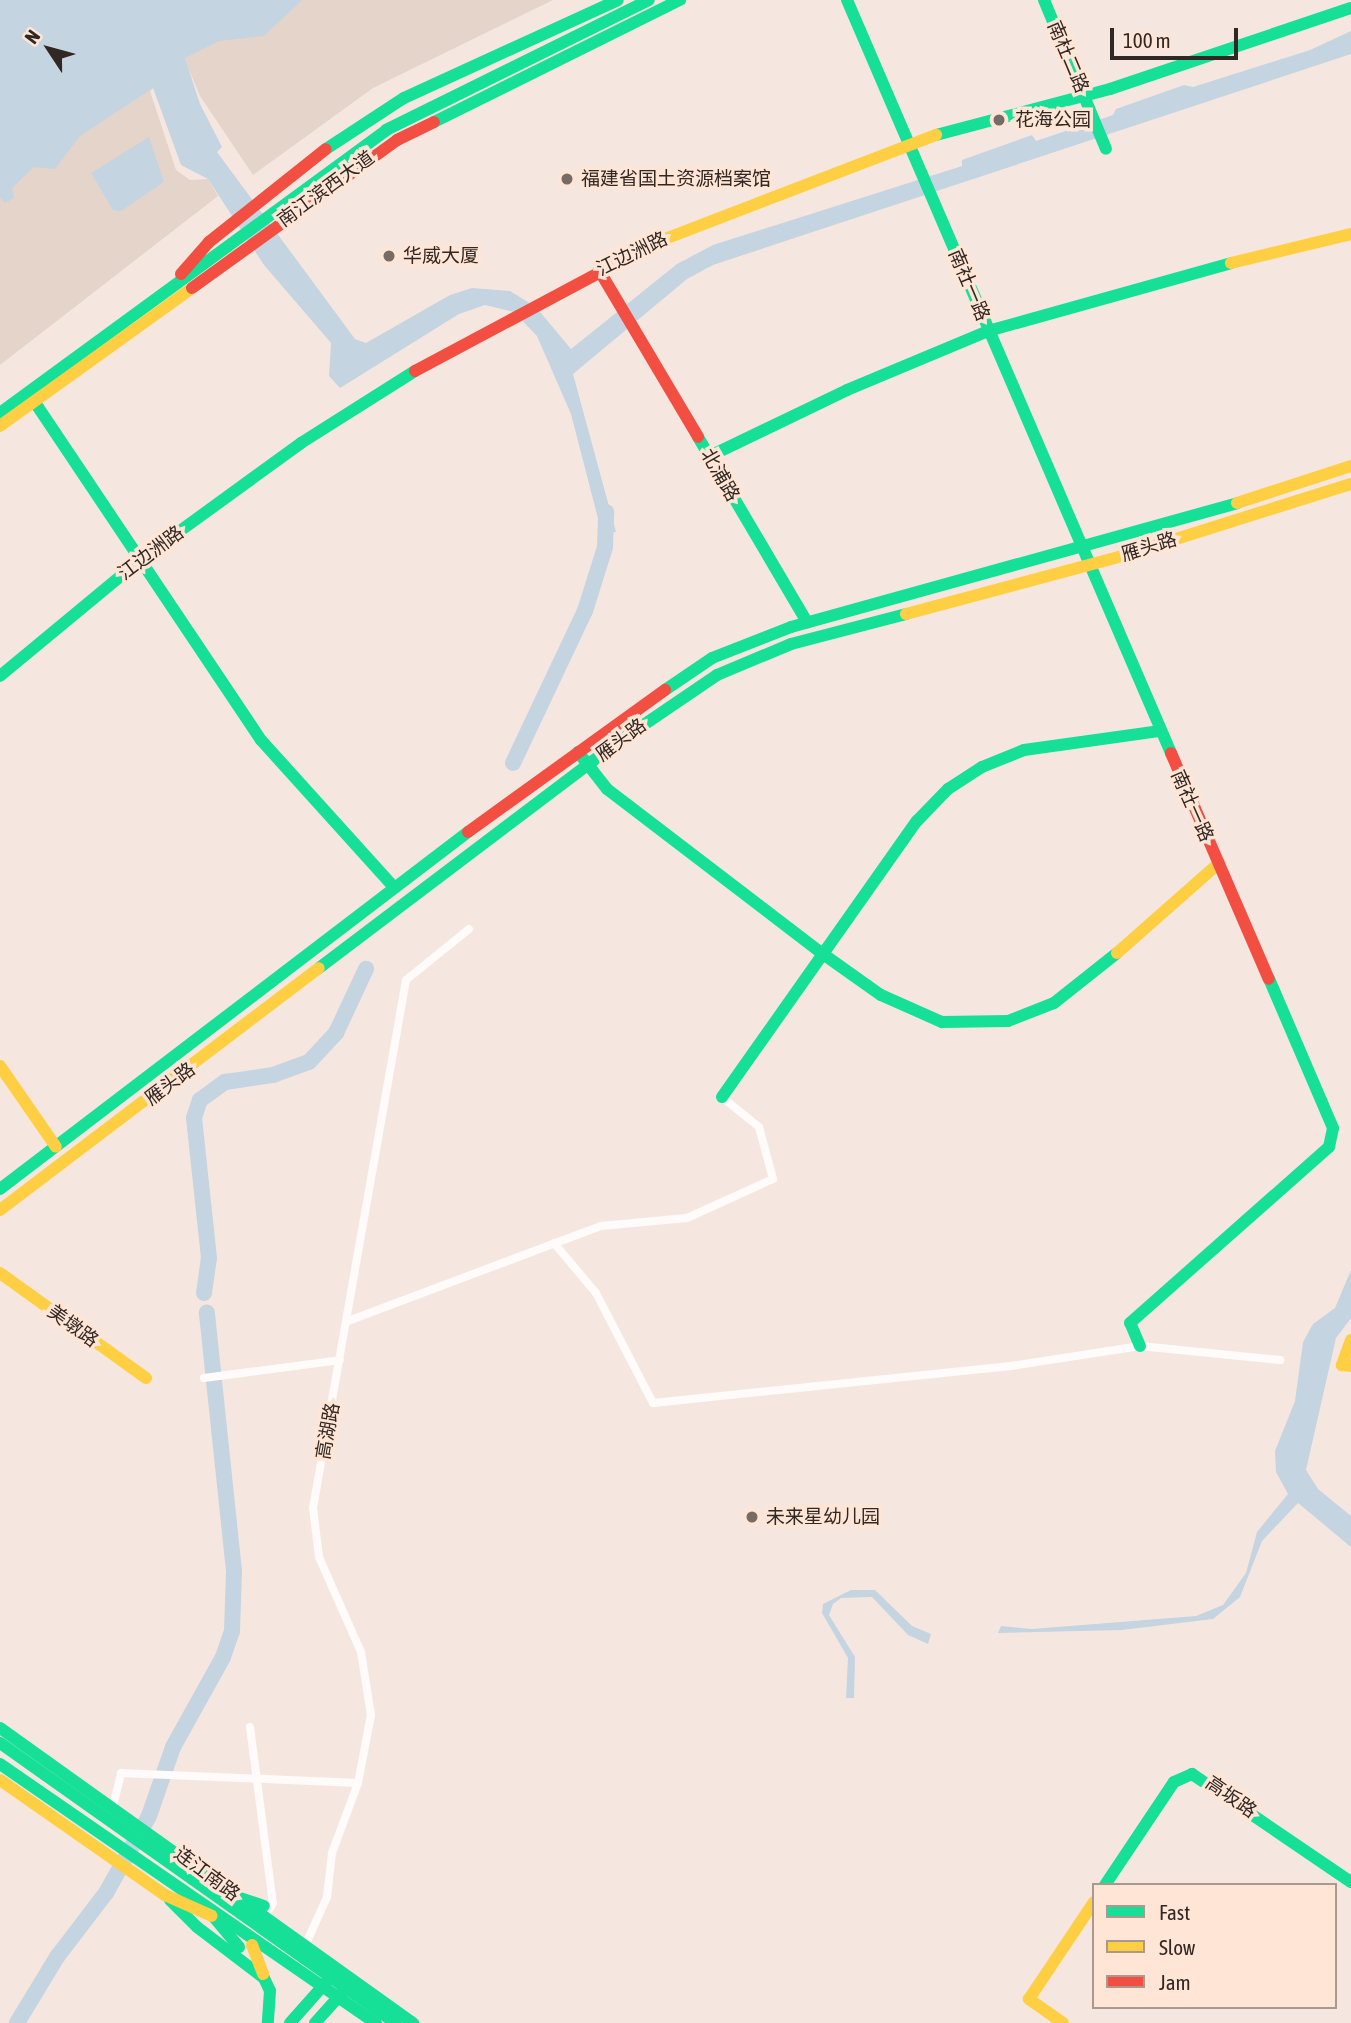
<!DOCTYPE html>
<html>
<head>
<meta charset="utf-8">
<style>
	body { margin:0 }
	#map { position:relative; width:1351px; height:2023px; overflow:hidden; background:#f5e7df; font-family:"Asap Condensed","Noto Sans SC",sans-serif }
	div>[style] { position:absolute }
	.green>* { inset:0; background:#e4d4ca }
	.water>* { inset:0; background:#c5d4e1 }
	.river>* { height:16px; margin:-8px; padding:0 8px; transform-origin:8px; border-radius:8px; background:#c5d4e1 }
	.street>* { height:8px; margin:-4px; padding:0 4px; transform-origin:4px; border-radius:4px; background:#fefbfa }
	.fast>* { height:12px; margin:-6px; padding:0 6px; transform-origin:6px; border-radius:6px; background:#16e098 }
	.slow>* { height:12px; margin:-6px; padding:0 6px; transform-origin:6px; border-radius:6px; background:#ffcf43 }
	.jam>* { height:12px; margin:-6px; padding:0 6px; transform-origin:6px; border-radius:6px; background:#f24e42 }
	.dots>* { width:19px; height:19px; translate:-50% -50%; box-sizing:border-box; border:4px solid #fee5d6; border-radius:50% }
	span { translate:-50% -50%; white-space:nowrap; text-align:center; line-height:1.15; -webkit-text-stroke:7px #fee5d6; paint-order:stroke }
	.street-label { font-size:19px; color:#322823 }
	.poi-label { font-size:19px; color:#322823 }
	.left { translate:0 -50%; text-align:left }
	.legend { position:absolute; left:1092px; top:1883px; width:245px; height:126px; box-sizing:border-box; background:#fee5d6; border:2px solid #ac998e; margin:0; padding:9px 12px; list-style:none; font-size:21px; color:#322823 }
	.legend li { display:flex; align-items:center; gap:14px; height:35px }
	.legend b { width:35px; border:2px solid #ac998e }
	.north { position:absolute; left:14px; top:14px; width:70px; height:70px; -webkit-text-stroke:5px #fee5d6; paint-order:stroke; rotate:306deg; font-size:19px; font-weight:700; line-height:28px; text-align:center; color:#322823 }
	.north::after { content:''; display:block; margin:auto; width:24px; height:32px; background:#322823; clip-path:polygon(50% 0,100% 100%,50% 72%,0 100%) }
	.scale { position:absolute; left:1110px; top:28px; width:128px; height:32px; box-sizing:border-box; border:4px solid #322823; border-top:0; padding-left:9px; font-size:21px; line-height:24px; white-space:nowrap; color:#322823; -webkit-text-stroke:5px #fee5d6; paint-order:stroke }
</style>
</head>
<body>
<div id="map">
	<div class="green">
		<i style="clip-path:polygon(30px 0,553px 0,373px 88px,253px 175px,200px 96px,184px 58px,150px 91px,176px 170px,190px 180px,208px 179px,218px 196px,0 365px,0 21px)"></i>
	</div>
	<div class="water">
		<i style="clip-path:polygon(0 0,302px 0,264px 36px,219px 41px,185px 58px,200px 104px,222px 147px,217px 152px,355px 339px,366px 343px,450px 295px,472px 288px,510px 291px,536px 307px,571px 349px,677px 264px,713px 245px,962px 166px,962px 160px,1032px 135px,1036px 141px,1113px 115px,1116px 109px,1184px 85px,1193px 87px,1310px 50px,1351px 31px,1351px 54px,713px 265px,687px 279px,573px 374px,616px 532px,602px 534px,571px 414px,537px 336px,514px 312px,485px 305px,459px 314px,340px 388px,329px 376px,331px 343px,264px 265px,208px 179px,181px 165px,153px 88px,80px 136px,55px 169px,34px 167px,12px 188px,14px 198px,5px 203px,0 197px)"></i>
		<i style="clip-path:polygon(149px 137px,164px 182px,121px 211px,113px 210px,91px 173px)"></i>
		<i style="clip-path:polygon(1351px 1270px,1351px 1318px,1336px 1338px,1306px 1470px,1318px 1489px,1351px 1516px,1351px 1547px,1298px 1503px,1262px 1541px,1240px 1597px,1213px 1619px,1122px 1630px,998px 1633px,1001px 1626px,1032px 1629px,1196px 1616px,1223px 1605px,1246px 1573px,1257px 1532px,1288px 1494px,1276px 1472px,1275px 1451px,1295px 1401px,1303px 1342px,1313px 1324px,1335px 1308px)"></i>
		<i style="clip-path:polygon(851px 1590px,875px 1590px,912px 1626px,931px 1634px,928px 1644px,908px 1635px,872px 1597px,841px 1598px,833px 1604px,829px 1615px,855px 1657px,854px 1698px,846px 1698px,848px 1658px,822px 1613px,823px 1604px)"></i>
	</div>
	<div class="river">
		<i style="left:513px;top:763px;width:168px;rotate:-64.7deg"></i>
		<i style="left:585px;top:611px;width:67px;rotate:-72.6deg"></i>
		<i style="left:605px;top:547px;width:35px;rotate:-88deg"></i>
		<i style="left:204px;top:1293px;width:35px;rotate:-82deg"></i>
		<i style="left:209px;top:1258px;width:141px;rotate:-96.1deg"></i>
		<i style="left:194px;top:1118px;width:19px;rotate:-72deg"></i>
		<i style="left:200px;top:1100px;width:31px;rotate:-36deg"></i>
		<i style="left:225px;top:1082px;width:49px;rotate:-8.3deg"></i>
		<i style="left:273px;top:1075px;width:38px;rotate:-20deg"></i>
		<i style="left:309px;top:1062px;width:40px;rotate:-47deg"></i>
		<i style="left:336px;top:1033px;width:71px;rotate:-64.9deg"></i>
		<i style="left:17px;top:2023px;width:77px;rotate:-58.8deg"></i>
		<i style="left:57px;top:1957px;width:81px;rotate:-52.6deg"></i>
		<i style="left:106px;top:1893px;width:88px;rotate:-60.8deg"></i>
		<i style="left:149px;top:1816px;width:73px;rotate:-70.8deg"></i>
		<i style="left:173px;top:1747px;width:103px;rotate:-60.9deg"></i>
		<i style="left:223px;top:1657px;width:28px;rotate:-71deg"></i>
		<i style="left:232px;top:1631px;width:60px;rotate:-88.1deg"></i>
		<i style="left:234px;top:1571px;width:260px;rotate:-96deg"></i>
	</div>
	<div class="street">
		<i style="left:554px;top:1243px;width:65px;rotate:50deg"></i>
		<i style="left:596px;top:1293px;width:124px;rotate:62.6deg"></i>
		<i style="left:653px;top:1403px;width:360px;rotate:-5.9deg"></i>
		<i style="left:1011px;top:1366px;width:131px;rotate:-8.8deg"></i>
		<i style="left:1140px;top:1346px;width:141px;rotate:5.7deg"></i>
		<i style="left:348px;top:1321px;width:270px;rotate:-20.6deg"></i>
		<i style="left:601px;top:1226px;width:86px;rotate:-5.3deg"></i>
		<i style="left:687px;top:1218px;width:94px;rotate:-24.4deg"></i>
		<i style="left:773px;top:1179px;width:54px;rotate:-105.1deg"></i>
		<i style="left:759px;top:1127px;width:48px;rotate:-141deg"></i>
		<i style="left:204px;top:1378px;width:137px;rotate:-7.5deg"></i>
		<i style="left:250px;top:1727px;width:177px;rotate:82.6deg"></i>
		<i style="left:273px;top:1903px;width:12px;rotate:121deg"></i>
		<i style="left:113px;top:1806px;width:34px;rotate:-76deg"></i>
		<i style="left:121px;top:1773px;width:237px;rotate:2.4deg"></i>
		<i style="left:305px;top:1946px;width:54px;rotate:-65.8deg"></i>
		<i style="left:327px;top:1897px;width:44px;rotate:-83.5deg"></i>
		<i style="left:332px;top:1853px;width:75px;rotate:-69.6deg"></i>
		<i style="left:358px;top:1783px;width:69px;rotate:-79.2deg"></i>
		<i style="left:371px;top:1715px;width:64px;rotate:-99deg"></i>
		<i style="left:361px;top:1652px;width:104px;rotate:-113.9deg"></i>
		<i style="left:319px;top:1557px;width:49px;rotate:-97deg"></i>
		<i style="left:313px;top:1508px;width:536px;rotate:-80.01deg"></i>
		<i style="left:406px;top:980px;width:81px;rotate:-39deg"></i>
	</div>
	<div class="fast">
		<i style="left:847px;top:0;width:820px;rotate:66.72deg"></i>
		<i style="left:1044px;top:0;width:161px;rotate:67.4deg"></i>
		<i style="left:434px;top:122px;width:275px;rotate:-26.4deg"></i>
		<i style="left:936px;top:135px;width:180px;rotate:-14.8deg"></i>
		<i style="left:1110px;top:89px;width:254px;rotate:-18.6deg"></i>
		<i style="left:326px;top:149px;width:93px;rotate:-33.2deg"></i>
		<i style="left:404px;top:98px;width:235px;rotate:-24.6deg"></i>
		<i style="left:36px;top:404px;width:404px;rotate:56.2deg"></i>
		<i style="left:261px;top:740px;width:198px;rotate:47.9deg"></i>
		<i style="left:0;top:413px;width:479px;rotate:-36.2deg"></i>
		<i style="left:386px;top:130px;width:293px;rotate:-26.3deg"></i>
		<i style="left:698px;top:437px;width:215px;rotate:59.5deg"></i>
		<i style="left:710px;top:456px;width:152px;rotate:-25.7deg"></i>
		<i style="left:847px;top:390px;width:153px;rotate:-22.7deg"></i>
		<i style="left:988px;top:331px;width:252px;rotate:-15.6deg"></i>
		<i style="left:0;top:676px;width:182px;rotate:-39.6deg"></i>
		<i style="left:140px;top:560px;width:199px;rotate:-36deg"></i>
		<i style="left:301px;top:443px;width:135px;rotate:-32.3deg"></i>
		<i style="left:665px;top:690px;width:57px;rotate:-34.2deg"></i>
		<i style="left:712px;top:658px;width:85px;rotate:-21.4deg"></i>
		<i style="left:791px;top:627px;width:463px;rotate:-15.5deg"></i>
		<i style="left:578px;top:752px;width:47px;rotate:51.9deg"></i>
		<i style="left:607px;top:789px;width:272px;rotate:37.4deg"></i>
		<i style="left:823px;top:954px;width:71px;rotate:35.3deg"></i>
		<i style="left:881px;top:995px;width:67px;rotate:23.9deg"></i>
		<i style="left:942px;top:1022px;width:66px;rotate:-0.9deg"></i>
		<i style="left:1008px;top:1021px;width:49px;rotate:-21.4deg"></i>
		<i style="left:1054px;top:1003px;width:80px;rotate:-38.4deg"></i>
		<i style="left:319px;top:968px;width:373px;rotate:-37.1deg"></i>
		<i style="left:617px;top:743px;width:121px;rotate:-34.2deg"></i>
		<i style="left:717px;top:675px;width:80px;rotate:-22.7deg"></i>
		<i style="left:791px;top:644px;width:119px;rotate:-14.6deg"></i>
		<i style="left:722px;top:1097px;width:338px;rotate:-54.8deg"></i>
		<i style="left:917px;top:821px;width:45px;rotate:-45.9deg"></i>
		<i style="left:948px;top:789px;width:40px;rotate:-32.9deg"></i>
		<i style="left:982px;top:767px;width:45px;rotate:-22deg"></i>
		<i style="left:1024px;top:750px;width:136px;rotate:-8deg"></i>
		<i style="left:0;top:1189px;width:589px;rotate:-37.34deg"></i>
		<i style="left:1140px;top:1346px;width:25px;rotate:-113deg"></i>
		<i style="left:1130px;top:1323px;width:266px;rotate:-41.5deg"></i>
		<i style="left:1329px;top:1147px;width:19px;rotate:-78deg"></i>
		<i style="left:1333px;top:1128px;width:162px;rotate:-113.2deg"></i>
		<i style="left:0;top:1728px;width:508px;rotate:35.54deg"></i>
		<i style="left:0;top:1743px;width:485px;rotate:35.3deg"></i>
		<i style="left:0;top:1764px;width:457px;rotate:34.6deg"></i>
		<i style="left:1105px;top:1885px;width:124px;rotate:-56.2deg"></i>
		<i style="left:1174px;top:1782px;width:20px;rotate:-24deg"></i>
		<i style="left:1192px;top:1774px;width:192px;rotate:34.2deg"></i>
		<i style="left:222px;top:1892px;width:44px;rotate:18.4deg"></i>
		<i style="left:170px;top:1900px;width:38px;rotate:45deg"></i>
		<i style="left:197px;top:1927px;width:84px;rotate:37.3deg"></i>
		<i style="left:264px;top:1978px;width:14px;rotate:65deg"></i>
		<i style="left:270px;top:1991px;width:32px;rotate:94deg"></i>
		<i style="left:212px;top:1915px;width:42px;rotate:49.8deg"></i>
		<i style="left:290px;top:2023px;width:59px;rotate:-48.4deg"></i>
		<i style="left:315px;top:2023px;width:42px;rotate:-47.9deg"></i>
	</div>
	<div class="slow">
		<i style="left:657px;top:242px;width:299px;rotate:-21deg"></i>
		<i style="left:1231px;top:263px;width:123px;rotate:-13.6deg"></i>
		<i style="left:0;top:426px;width:236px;rotate:-35.7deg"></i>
		<i style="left:1237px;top:503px;width:120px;rotate:-18deg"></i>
		<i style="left:906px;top:614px;width:220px;rotate:-15deg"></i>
		<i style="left:1119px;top:557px;width:243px;rotate:-17.5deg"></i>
		<i style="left:1117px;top:953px;width:136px;rotate:-41.4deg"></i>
		<i style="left:0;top:1066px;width:98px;rotate:55.3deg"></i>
		<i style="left:0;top:1210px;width:400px;rotate:-37.2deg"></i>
		<i style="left:0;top:1273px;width:180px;rotate:35.7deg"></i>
		<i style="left:1351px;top:1340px;width:27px;rotate:110deg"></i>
		<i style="left:1342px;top:1365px;width:9px;rotate:6deg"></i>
		<i style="left:0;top:1780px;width:201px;rotate:34.9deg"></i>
		<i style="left:165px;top:1895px;width:51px;rotate:24.1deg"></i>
		<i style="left:252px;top:1945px;width:31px;rotate:69deg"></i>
		<i style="left:1063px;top:2023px;width:42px;rotate:-144.8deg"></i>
		<i style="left:1029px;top:1999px;width:117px;rotate:-56.2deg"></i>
	</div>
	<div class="jam">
		<i style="left:599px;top:270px;width:194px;rotate:59.3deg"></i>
		<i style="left:181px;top:274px;width:43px;rotate:-48.8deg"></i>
		<i style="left:209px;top:242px;width:149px;rotate:-38.5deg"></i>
		<i style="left:192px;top:288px;width:253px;rotate:-35.8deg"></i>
		<i style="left:397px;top:140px;width:41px;rotate:-25.9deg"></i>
		<i style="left:415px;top:371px;width:274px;rotate:-28.1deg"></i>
		<i style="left:1171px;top:753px;width:246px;rotate:66.6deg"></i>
		<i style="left:468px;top:832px;width:243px;rotate:-35.8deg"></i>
	</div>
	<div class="dots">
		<i style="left:999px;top:120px;background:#766b65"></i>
		<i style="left:567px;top:179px;background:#766b65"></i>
		<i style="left:389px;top:256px;background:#766b65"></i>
		<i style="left:752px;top:1517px;background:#766b65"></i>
	</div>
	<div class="street-label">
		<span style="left:1068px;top:57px;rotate:67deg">南杜二路</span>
		<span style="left:326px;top:189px;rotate:-36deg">南江滨西大道</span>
		<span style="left:632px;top:254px;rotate:-26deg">江边洲路</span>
		<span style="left:969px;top:285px;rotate:67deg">南社一路</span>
		<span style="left:720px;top:475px;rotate:60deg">北浦路</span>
		<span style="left:1149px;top:547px;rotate:-17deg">雁头路</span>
		<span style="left:151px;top:553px;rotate:-37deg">江边洲路</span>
		<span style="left:621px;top:740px;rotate:-37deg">雁头路</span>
		<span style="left:1192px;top:806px;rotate:66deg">南社一路</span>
		<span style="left:170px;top:1084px;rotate:-37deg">雁头路</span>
		<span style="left:73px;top:1326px;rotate:36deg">美墩路</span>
		<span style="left:328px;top:1431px;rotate:-80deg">高湖路</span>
		<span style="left:1231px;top:1797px;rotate:35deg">高坂路</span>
		<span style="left:207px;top:1874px;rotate:37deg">连江南路</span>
	</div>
	<div class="poi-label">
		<span class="left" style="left:1015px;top:120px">花海公园</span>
		<span class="left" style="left:581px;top:179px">福建省国土资源档案馆</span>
		<span class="left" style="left:403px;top:256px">华威大厦</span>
		<span class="left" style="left:766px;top:1517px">未来星幼儿园</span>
	</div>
	<ul class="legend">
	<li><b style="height:9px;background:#16e098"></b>Fast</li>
	<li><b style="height:9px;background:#ffcf43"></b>Slow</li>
	<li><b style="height:9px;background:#f24e42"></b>Jam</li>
	</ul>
	<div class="north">N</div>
	<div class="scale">100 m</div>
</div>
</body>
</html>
